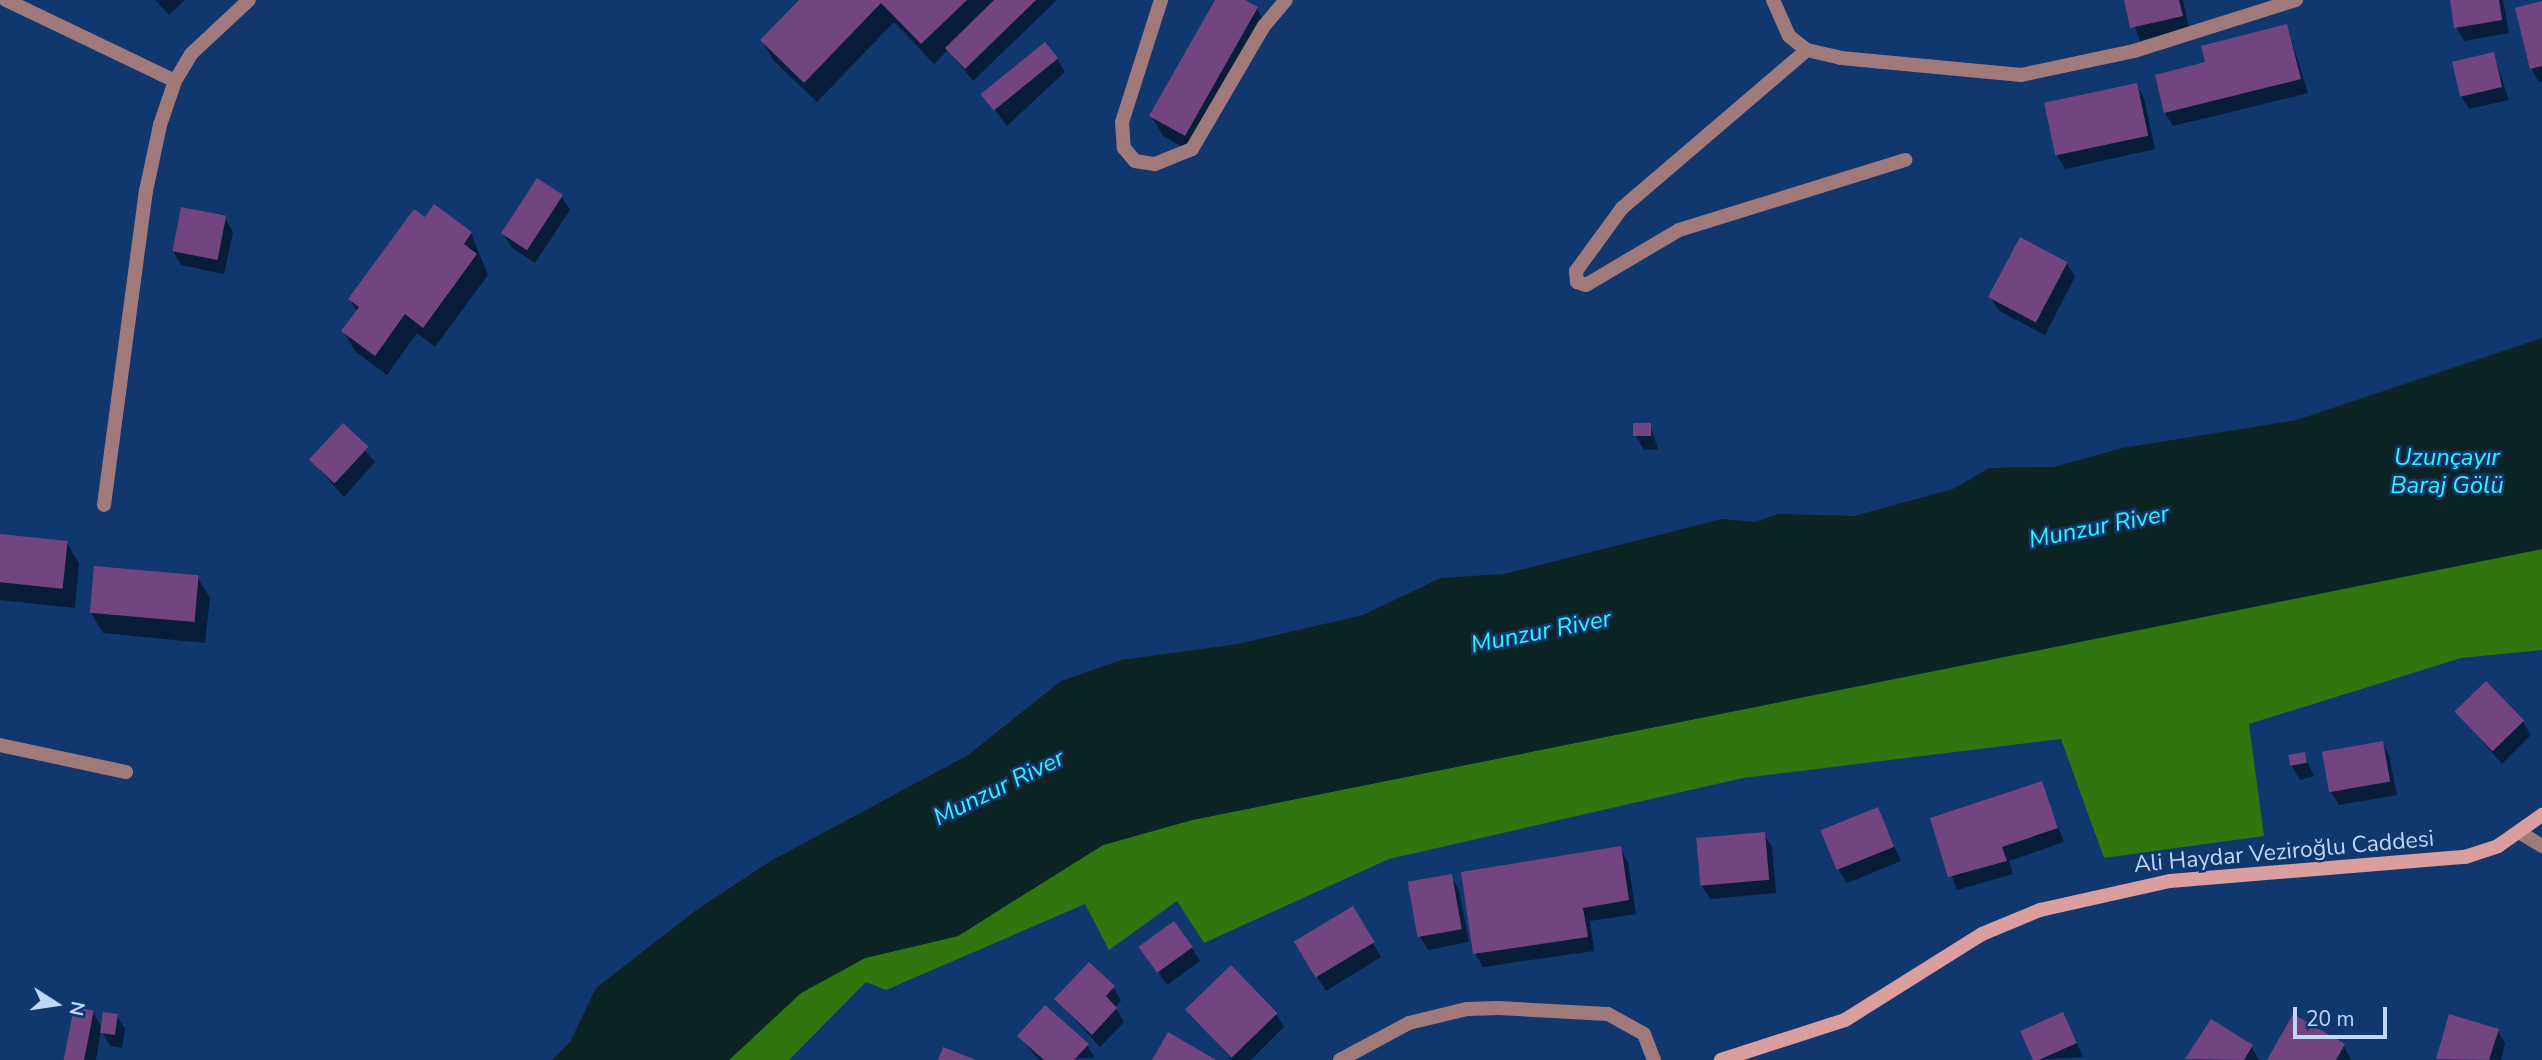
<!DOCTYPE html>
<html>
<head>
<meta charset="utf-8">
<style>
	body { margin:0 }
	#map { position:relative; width:2542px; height:1060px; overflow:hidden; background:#10376e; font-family:"Nunito Sans",sans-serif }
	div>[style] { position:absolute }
	.forest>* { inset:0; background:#31750e }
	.water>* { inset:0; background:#0d2425 }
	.shadow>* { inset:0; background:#0007 }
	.building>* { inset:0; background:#724580; transform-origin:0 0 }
	.service>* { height:14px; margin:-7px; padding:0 7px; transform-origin:7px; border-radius:7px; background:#a07a7b }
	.minor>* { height:14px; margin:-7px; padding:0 7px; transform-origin:7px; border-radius:7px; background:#a07a7b }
	.secondary>* { height:14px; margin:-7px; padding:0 7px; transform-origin:7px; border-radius:7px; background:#da9e9f }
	span { translate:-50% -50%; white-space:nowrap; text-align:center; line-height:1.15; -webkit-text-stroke:5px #10376e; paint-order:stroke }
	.street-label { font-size:23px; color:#c0d7f8 }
	.water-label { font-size:24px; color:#33f3f8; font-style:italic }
	.north { position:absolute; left:21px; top:969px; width:70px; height:70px; -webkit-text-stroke:5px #10376e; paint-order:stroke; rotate:102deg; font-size:19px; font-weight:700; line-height:28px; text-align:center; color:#c0d7f8 }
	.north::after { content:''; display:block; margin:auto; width:24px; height:32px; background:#c0d7f8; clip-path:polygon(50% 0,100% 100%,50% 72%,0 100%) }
	.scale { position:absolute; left:2293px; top:1007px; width:94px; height:32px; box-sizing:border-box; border:4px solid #c0d7f8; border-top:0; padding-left:9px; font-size:21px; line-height:24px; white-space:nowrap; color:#c0d7f8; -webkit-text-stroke:5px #10376e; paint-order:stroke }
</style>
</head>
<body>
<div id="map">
	<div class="forest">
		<i style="clip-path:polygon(2542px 549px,2542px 650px,2461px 658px,2249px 724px,2264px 836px,2104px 858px,2061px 739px,1743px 778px,1389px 859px,1204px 943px,1177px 901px,1109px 950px,1085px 904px,886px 990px,866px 982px,789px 1060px,729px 1060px,801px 993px,865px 958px,958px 936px,1103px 845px,1192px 820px)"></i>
	</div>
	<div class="water">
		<i style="clip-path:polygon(2542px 338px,2542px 549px,1192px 820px,1103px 845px,958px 936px,865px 958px,801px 993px,729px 1060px,552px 1060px,570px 1042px,596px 988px,695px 911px,769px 862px,968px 755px,1061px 681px,1121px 660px,1238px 644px,1363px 615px,1441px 578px,1504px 574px,1722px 519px,1755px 522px,1779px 514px,1854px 516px,1953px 489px,1989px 468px,2054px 467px,2122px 448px,2297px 420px)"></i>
	</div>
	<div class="shadow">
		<i style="clip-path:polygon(155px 0,185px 0,169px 15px)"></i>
		<i style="clip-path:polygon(801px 0,1057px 0,973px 81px,948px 50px,934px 64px,894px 22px,817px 102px,774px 61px,762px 41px)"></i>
		<i style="clip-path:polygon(1217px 0,1241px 0,1257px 9px,1268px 29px,1197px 155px,1163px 136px,1151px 116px)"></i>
		<i style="clip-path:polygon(2126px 0,2183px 0,2189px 29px,2140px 41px)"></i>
		<i style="clip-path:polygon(2451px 0,2503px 0,2509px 33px,2464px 41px,2456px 27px)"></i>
		<i style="clip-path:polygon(2542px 3px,2542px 81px,2539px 82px,2531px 68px)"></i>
		<i style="clip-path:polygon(2287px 26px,2308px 93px,2173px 126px,2165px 113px,2207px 64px)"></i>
		<i style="clip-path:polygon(2493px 53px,2509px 100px,2469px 109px,2461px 96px)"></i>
		<i style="clip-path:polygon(1057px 59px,1065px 72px,1007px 126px,986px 98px)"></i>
		<i style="clip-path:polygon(2136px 85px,2144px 98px,2155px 149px,2065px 169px,2057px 155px)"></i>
		<i style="clip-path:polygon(537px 180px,562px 197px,570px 210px,535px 263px,511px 247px,503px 233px)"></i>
		<i style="clip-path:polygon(225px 218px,233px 232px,224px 274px,181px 265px,173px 251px)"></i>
		<i style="clip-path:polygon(425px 219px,471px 233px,488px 275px,435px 347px,417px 333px,387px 375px,355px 351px,343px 331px,357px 312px,350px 299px)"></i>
		<i style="clip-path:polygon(2067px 263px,2075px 277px,2045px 335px,1999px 311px,1991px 298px)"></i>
		<i style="clip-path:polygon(343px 425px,375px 462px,344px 497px,311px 460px)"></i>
		<i style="clip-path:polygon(1650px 425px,1658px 449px,1644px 450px,1636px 436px)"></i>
		<i style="clip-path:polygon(0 536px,67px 543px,79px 563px,75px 608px,0 600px)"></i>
		<i style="clip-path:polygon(198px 578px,210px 598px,205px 643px,103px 633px,91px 613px)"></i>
		<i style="clip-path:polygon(2457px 712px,2523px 722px,2531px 735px,2502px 764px)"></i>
		<i style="clip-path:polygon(2382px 742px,2389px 756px,2397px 795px,2339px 805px,2331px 792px)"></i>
		<i style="clip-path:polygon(2304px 754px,2314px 776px,2300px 780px,2292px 766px)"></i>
		<i style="clip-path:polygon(2041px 783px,2064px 842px,2009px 861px,2013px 874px,1957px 890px,1932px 819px)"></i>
		<i style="clip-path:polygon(1877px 809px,1901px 861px,1847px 883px,1839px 870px)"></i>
		<i style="clip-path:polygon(1764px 834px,1772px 847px,1776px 893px,1710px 899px,1702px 886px)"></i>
		<i style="clip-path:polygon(1620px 848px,1628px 862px,1636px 914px,1590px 921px,1594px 951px,1483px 967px,1475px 953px)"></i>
		<i style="clip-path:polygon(1451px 876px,1459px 890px,1469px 942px,1428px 950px,1420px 937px,1410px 884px)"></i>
		<i style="clip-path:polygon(1352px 908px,1381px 957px,1326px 991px,1304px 956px)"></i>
		<i style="clip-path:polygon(1141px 947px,1192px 948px,1200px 961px,1167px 985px)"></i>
		<i style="clip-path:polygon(1114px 988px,1121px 1001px,1115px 1007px,1124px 1022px,1100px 1047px,1056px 999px)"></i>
		<i style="clip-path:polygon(1188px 1010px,1276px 1014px,1284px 1027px,1251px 1060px,1232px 1060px)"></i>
		<i style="clip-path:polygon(93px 1012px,102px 1028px,117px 1016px,125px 1029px,122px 1048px,110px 1046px,101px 1030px,96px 1060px,67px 1060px)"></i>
		<i style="clip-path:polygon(2070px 1028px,2083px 1057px,2034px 1060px,2022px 1032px)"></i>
		<i style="clip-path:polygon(2498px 1030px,2505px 1044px,2501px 1060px,2438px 1058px)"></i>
		<i style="clip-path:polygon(1019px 1036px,1087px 1045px,1095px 1058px,1039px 1060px)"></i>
		<i style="clip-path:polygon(2251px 1046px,2259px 1060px,2187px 1059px)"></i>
		<i style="clip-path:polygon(2344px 1046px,2351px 1060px,2269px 1060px)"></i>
	</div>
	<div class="building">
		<i style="clip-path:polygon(799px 0,967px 0,921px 44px,881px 3px,804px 83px,760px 40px)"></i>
		<i style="clip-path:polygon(994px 0,1036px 0,965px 69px,945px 48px)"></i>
		<i style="clip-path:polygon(1215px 0,1245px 0,1258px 7px,1185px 136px,1149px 116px)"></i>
		<i style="clip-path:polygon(2124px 0,2179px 0,2183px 16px,2130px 28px)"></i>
		<i style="clip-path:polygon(2450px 0,2499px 0,2502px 20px,2454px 28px)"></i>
		<i style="clip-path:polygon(2542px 1px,2542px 66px,2530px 69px,2515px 8px)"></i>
		<i style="clip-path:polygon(2287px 24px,2301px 79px,2164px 113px,2155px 75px,2205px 62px,2201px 46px)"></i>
		<i style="left:1045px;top:42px;width:21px;height:83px;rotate:51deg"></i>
		<i style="left:2494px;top:52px;width:36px;height:43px;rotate:77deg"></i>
		<i style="left:2137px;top:83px;width:54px;height:95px;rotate:78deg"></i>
		<i style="left:537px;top:178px;width:31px;height:66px;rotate:33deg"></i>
		<i style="clip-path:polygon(434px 204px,472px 232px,464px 244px,477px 254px,423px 328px,405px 314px,375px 356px,341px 331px,359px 307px,348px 299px,414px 209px,425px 217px)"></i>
		<i style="left:181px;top:207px;width:46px;height:45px;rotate:11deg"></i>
		<i style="left:2020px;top:237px;width:54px;height:68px;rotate:28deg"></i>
		<i style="left:343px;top:423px;width:35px;height:50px;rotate:43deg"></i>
		<i style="left:1651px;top:423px;width:13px;height:18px;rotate:90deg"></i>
		<i style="left:0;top:534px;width:68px;height:48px;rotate:6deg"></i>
		<i style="left:94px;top:566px;width:105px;height:47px;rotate:5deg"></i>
		<i style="left:2486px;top:681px;width:55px;height:44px;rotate:46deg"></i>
		<i style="left:2383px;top:741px;width:41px;height:62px;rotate:80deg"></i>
		<i style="left:2305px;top:752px;width:11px;height:17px;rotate:80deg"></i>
		<i style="clip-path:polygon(2042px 781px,2058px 828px,2002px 847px,2007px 861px,1948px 877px,1930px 818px)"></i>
		<i style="left:1878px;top:807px;width:43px;height:62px;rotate:68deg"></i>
		<i style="left:1765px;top:832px;width:48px;height:69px;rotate:85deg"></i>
		<i style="clip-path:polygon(1621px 846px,1629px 900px,1583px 908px,1588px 937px,1473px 954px,1461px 872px)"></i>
		<i style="left:1452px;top:874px;width:56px;height:45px;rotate:80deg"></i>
		<i style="left:1353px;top:906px;width:42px;height:69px;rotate:59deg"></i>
		<i style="left:1174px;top:921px;width:32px;height:44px;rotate:54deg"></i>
		<i style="clip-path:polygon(1089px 962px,1115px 986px,1106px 996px,1117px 1008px,1092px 1035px,1054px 999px)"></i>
		<i style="left:1231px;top:965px;width:67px;height:64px;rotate:46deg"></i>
		<i style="clip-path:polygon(1045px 1005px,1089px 1044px,1074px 1060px,1044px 1060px,1017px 1036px)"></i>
		<i style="left:74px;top:1007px;width:20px;height:54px;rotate:11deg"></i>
		<i style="left:103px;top:1012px;width:15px;height:21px;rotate:8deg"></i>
		<i style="left:2063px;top:1012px;width:34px;height:47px;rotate:66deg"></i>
		<i style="clip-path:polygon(2293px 1014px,2345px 1044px,2336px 1060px,2267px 1060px)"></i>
		<i style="clip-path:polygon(2449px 1014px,2499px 1029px,2489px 1060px,2436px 1059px)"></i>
		<i style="clip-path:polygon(2211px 1019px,2253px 1045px,2244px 1060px,2185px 1059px)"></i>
		<i style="clip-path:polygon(1168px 1032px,1216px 1060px,1152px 1060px)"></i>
		<i style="clip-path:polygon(943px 1047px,976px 1060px,938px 1060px)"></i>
	</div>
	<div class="service">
		<i style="left:6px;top:0;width:187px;rotate:25.6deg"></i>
		<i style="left:1161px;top:0;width:128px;rotate:107.7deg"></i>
		<i style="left:1122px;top:122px;width:26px;rotate:86deg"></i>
		<i style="left:1124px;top:148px;width:17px;rotate:50deg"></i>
		<i style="left:1135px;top:161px;width:20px;rotate:9deg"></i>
		<i style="left:1155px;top:164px;width:40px;rotate:-22deg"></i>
		<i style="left:1192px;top:149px;width:143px;rotate:-59.7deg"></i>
		<i style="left:1264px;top:26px;width:34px;rotate:-50deg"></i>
		<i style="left:1807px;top:50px;width:243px;rotate:139.5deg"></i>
		<i style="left:1622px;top:208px;width:78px;rotate:126.1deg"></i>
		<i style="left:1576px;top:271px;width:11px;rotate:85deg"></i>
		<i style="left:1577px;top:282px;width:9px;rotate:18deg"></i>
		<i style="left:1586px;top:285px;width:108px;rotate:-30.6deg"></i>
		<i style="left:1679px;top:230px;width:237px;rotate:-17.2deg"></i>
		<i style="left:104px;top:505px;width:317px;rotate:-82.4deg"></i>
		<i style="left:146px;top:191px;width:67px;rotate:-78deg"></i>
		<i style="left:160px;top:125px;width:46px;rotate:-71.2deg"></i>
		<i style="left:175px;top:81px;width:31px;rotate:-59deg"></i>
		<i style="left:191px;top:54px;width:79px;rotate:-43deg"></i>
		<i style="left:0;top:745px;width:129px;rotate:12.1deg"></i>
	</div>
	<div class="minor">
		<i style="left:1773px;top:0;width:39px;rotate:66deg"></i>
		<i style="left:1789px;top:36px;width:23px;rotate:38deg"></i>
		<i style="left:1807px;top:50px;width:35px;rotate:13deg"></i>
		<i style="left:1841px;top:58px;width:181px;rotate:5.4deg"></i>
		<i style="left:2021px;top:75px;width:116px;rotate:-12deg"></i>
		<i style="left:2134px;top:51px;width:170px;rotate:-17.5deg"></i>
		<i style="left:2519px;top:832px;width:27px;rotate:31deg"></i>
		<i style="left:1340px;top:1060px;width:78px;rotate:-28.2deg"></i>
		<i style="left:1409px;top:1023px;width:60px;rotate:-13.6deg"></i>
		<i style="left:1467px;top:1009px;width:32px;rotate:-2deg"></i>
		<i style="left:1499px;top:1008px;width:109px;rotate:3.2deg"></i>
		<i style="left:1608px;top:1014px;width:41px;rotate:29.1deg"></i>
		<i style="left:1644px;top:1034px;width:28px;rotate:69deg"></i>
	</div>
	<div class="secondary">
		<i style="left:1721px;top:1060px;width:130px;rotate:-17.9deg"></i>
		<i style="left:1845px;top:1020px;width:162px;rotate:-32.1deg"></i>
		<i style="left:1982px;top:934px;width:63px;rotate:-22.5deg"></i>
		<i style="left:2040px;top:910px;width:133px;rotate:-12.6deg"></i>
		<i style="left:2170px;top:881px;width:296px;rotate:-4.7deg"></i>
		<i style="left:2465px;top:857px;width:35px;rotate:-18deg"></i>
		<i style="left:2498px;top:846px;width:54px;rotate:-35.2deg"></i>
	</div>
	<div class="street-label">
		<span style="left:2284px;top:852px;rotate:-5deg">Ali Haydar Veziroğlu Caddesi</span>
	</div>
	<div class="water-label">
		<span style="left:2447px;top:472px">Uzunçayır<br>Baraj Gölü</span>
		<span style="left:2099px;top:527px;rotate:-11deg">Munzur River</span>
		<span style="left:1541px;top:632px;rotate:-11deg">Munzur River</span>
		<span style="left:999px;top:788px;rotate:-26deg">Munzur River</span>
	</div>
	<div class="north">N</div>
	<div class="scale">20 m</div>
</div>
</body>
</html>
